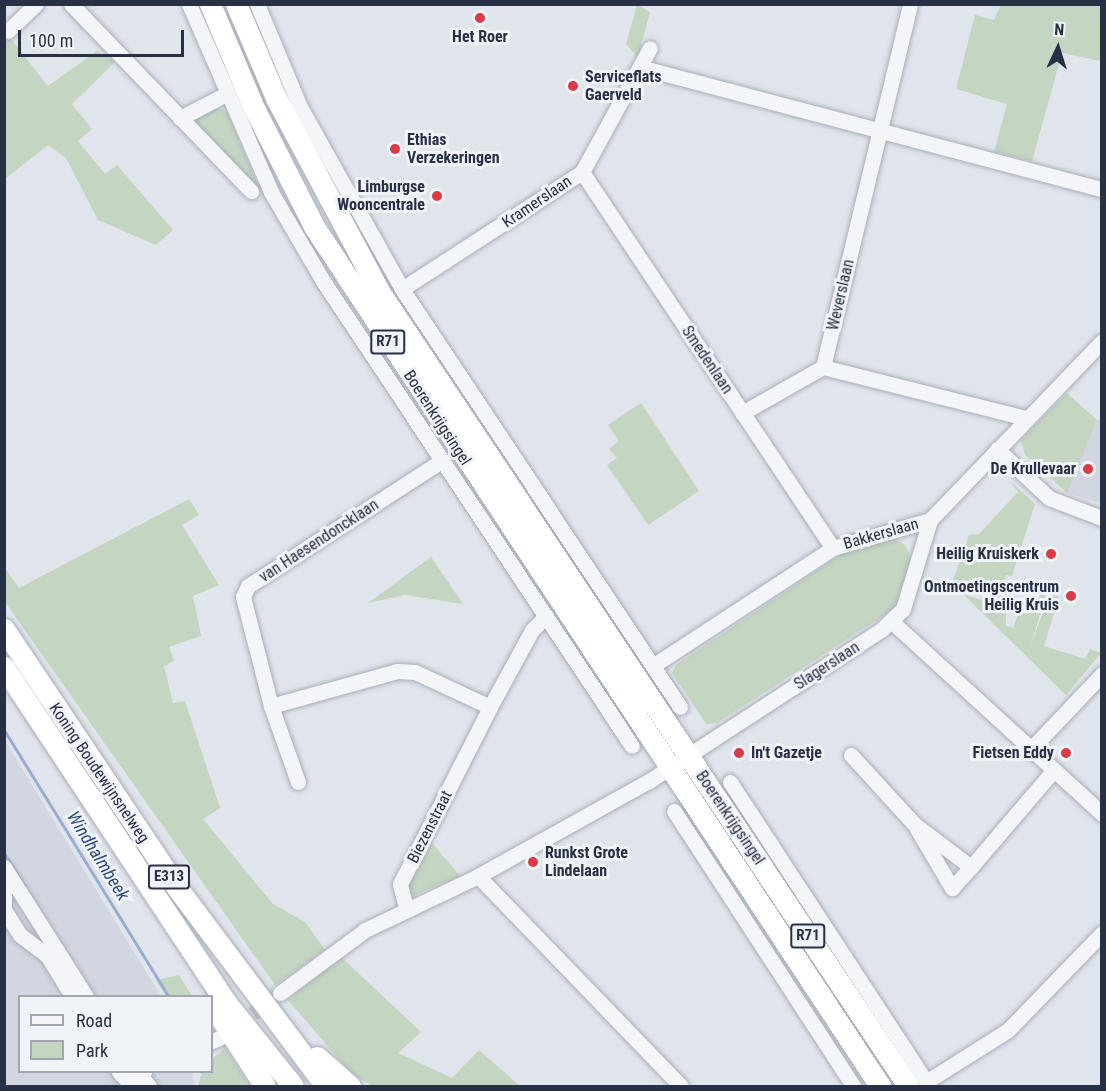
<!DOCTYPE html>
<html>
<head>
<meta charset="utf-8">
<style>
	body { margin:0 }
	#map { position:relative; width:1106px; height:1091px; overflow:hidden; background:#e0e4eb; font-family:"Roboto Condensed",sans-serif }
	div>[style] { position:absolute }
	.built>* { inset:0; background:#d2d6e0 }
	.green>* { inset:0; background:#c4d5c1 }
	.stream>* { height:3px; margin:-1.5px; padding:0 1.5px; transform-origin:1.5px; border-radius:1.5px; background:#98aece }
	.minor-tunnel>* { height:15px; margin-top:-7.5px; transform-origin:0; background:repeating-linear-gradient(90deg,#bbc0ca 0 15px,transparent 0 23px) }
	.roads { filter:drop-shadow(0 0 2px #a8aeb9) drop-shadow(0 0 2px #a8aeb9) }
	.minor>* { height:15px; margin:-7.5px; padding:0 7.5px; transform-origin:7.5px; border-radius:7.5px; background:#f4f5f8 }
	.highway>* { height:21px; margin:-10.5px; padding:0 10.5px; transform-origin:10.5px; border-radius:10.5px; background:#fff }
	.dots>* { width:16px; height:16px; translate:-50% -50%; box-sizing:border-box; border:3px solid #f0f3f8; border-radius:50% }
	span { translate:-50% -50%; white-space:nowrap; text-align:center; line-height:1.15; -webkit-text-stroke:6px #f0f3f8; paint-order:stroke }
	.shield-label span { padding:2px 4px; background:#f0f3f8; border:2px solid; border-radius:4px; -webkit-text-stroke-width:0 }
	.shield-label { font-size:15px; color:#273044; font-weight:700 }
	.poi-label { font-size:16px; color:#273044; font-weight:700 }
	.left { translate:0 -50%; text-align:left }
	.right { translate:-100% -50%; text-align:right }
	.street-label { font-size:16px; color:#273044 }
	.water-label { font-size:18px; color:#2d4b7c; font-style:italic }
	.frame { position:absolute; inset:0; border:6px solid #273044; pointer-events:none }
	.legend { position:absolute; left:18px; top:995px; width:195px; height:78px; box-sizing:border-box; background:#f0f3f8; border:2px solid #a0a5b0; margin:0; padding:8px 10px; list-style:none; font-size:18px; color:#273044 }
	.legend li { display:flex; align-items:center; gap:12px; height:30px }
	.legend b { width:30px; border:2px solid #a0a5b0 }
	.north { position:absolute; left:1028px; top:18px; width:60px; height:60px; -webkit-text-stroke:4px #f0f3f8; paint-order:stroke; rotate:4deg; font-size:16px; font-weight:700; line-height:24px; text-align:center; color:#273044 }
	.north::after { content:''; display:block; margin:auto; width:21px; height:27px; background:#273044; clip-path:polygon(50% 0,100% 100%,50% 72%,0 100%) }
	.scale { position:absolute; left:18px; top:30px; width:166px; height:27px; box-sizing:border-box; border:3px solid #273044; border-top:0; padding-left:8px; font-size:18px; line-height:21px; white-space:nowrap; color:#273044; -webkit-text-stroke:4px #f0f3f8; paint-order:stroke }
</style>
</head>
<body>
<div id="map">
	<div class="built">
		<i style="clip-path:polygon(1101px 417px,1101px 503px,1067px 493px,1091px 427px)"></i>
		<i style="clip-path:polygon(4px 739px,161px 996px,20px 996px,20px 1072px,192px 1072px,195px 1086px,5px 1086px)"></i>
	</div>
	<div class="green">
		<i style="clip-path:polygon(1001px 4px,1101px 5px,1101px 61px,1062px 53px,1032px 161px,994px 152px,1007px 104px,956px 89px,975px 15px,994px 20px)"></i>
		<i style="clip-path:polygon(637px 5px,650px 12px,638px 57px,626px 44px)"></i>
		<i style="clip-path:polygon(4px 30px,48px 86px,97px 51px,115px 62px,72px 104px,92px 129px,78px 141px,105px 174px,117px 165px,173px 230px,156px 245px,98px 220px,66px 158px,48px 145px,5px 179px)"></i>
		<i style="clip-path:polygon(217px 107px,228px 113px,259px 188px,193px 121px)"></i>
		<i style="clip-path:polygon(1067px 393px,1097px 420px,1067px 493px,1025px 455px,1021px 440px)"></i>
		<i style="clip-path:polygon(641px 403px,699px 491px,648px 525px,607px 465px,617px 458px,609px 449px,619px 441px,608px 425px)"></i>
		<i style="clip-path:polygon(1010px 481px,1035px 504px,1012px 576px,1006px 575px,1000px 594px,1012px 599px,1008px 603px,951px 586px,969px 535px,979px 534px,1018px 492px)"></i>
		<i style="clip-path:polygon(189px 499px,199px 515px,182px 525px,219px 585px,193px 596px,201px 636px,169px 647px,174px 661px,164px 666px,173px 703px,185px 701px,220px 808px,203px 819px,273px 904px,305px 922px,325px 950px,275px 985px,5px 602px,5px 568px,19px 588px)"></i>
		<i style="clip-path:polygon(890px 537px,905px 545px,913px 562px,897px 607px,717px 723px,706px 724px,672px 673px,676px 665px,855px 545px)"></i>
		<i style="clip-path:polygon(431px 557px,463px 604px,405px 595px,368px 603px)"></i>
		<i style="clip-path:polygon(1029px 583px,1047px 592px,1030px 647px,1050px 594px,1059px 597px,1044px 646px,1085px 659px,1090px 649px,1101px 653px,1066px 695px,963px 594px,1006px 608px,1006px 626px,1013px 628px)"></i>
		<i style="clip-path:polygon(431px 842px,460px 876px,410px 897px,403px 885px)"></i>
		<i style="clip-path:polygon(341px 957px,421px 1032px,398px 1053px,452px 1078px,479px 1050px,520px 1086px,372px 1086px,351px 1073px,288px 1000px)"></i>
		<i style="clip-path:polygon(179px 975px,192px 996px,166px 996px,156px 980px)"></i>
		<i style="clip-path:polygon(225px 1048px,250px 1086px,198px 1086px,202px 1072px,212px 1072px,212px 1059px)"></i>
	</div>
	<div class="stream">
		<i style="left:4px;top:730px;width:312px;rotate:58.3deg"></i>
		<i style="left:4px;top:853px;width:39px;rotate:58deg"></i>
	</div>
	<div class="minor-tunnel">
		<i style="left:234px;top:1027px;width:48px;rotate:-35.7deg"></i>
	</div>
	<div class="roads">
		<div class="minor">
			<i style="left:71px;top:4px;width:260px;rotate:46.1deg"></i>
			<i style="left:189px;top:4px;width:205px;rotate:66.4deg"></i>
			<i style="left:271px;top:192px;width:103px;rotate:59.7deg"></i>
			<i style="left:323px;top:281px;width:558px;rotate:56.4deg"></i>
			<i style="left:257px;top:4px;width:112px;rotate:67.3deg"></i>
			<i style="left:300px;top:107px;width:209px;rotate:60.7deg"></i>
			<i style="left:402px;top:289px;width:502px;rotate:56.37deg"></i>
			<i style="left:8px;top:31px;width:39px;rotate:-44deg"></i>
			<i style="left:643px;top:68px;width:475px;rotate:14.8deg"></i>
			<i style="left:180px;top:118px;width:54px;rotate:-27.5deg"></i>
			<i style="left:582px;top:172px;width:452px;rotate:56.3deg"></i>
			<i style="left:402px;top:289px;width:215px;rotate:-33deg"></i>
			<i style="left:582px;top:172px;width:141px;rotate:-61.3deg"></i>
			<i style="left:823px;top:367px;width:209px;rotate:14.1deg"></i>
			<i style="left:742px;top:413px;width:93px;rotate:-29.6deg"></i>
			<i style="left:823px;top:367px;width:373px;rotate:-76.5deg"></i>
			<i style="left:997px;top:449px;width:71px;rotate:43.3deg"></i>
			<i style="left:1049px;top:498px;width:57px;rotate:20.7deg"></i>
			<i style="left:891px;top:621px;width:286px;rotate:42.4deg"></i>
			<i style="left:654px;top:665px;width:214px;rotate:-33.2deg"></i>
			<i style="left:833px;top:548px;width:101px;rotate:-16.1deg"></i>
			<i style="left:930px;top:520px;width:248px;rotate:-46.1deg"></i>
			<i style="left:271px;top:706px;width:131px;rotate:-15.5deg"></i>
			<i style="left:397px;top:671px;width:18px;rotate:3deg"></i>
			<i style="left:415px;top:672px;width:83px;rotate:25deg"></i>
			<i style="left:1029px;top:751px;width:106px;rotate:-46.5deg"></i>
			<i style="left:851px;top:755px;width:93px;rotate:47.6deg"></i>
			<i style="left:914px;top:824px;width:71px;rotate:37deg"></i>
			<i style="left:971px;top:867px;width:125px;rotate:-49.5deg"></i>
			<i style="left:298px;top:782px;width:81px;rotate:-109.6deg"></i>
			<i style="left:271px;top:706px;width:113px;rotate:-104.4deg"></i>
			<i style="left:243px;top:597px;width:12px;rotate:-66deg"></i>
			<i style="left:248px;top:586px;width:230px;rotate:-32.9deg"></i>
			<i style="left:730px;top:782px;width:363px;rotate:56.8deg"></i>
			<i style="left:674px;top:811px;width:328px;rotate:56.9deg"></i>
			<i style="left:917px;top:829px;width:69px;rotate:59.3deg"></i>
			<i style="left:952px;top:888px;width:28px;rotate:-48deg"></i>
			<i style="left:4px;top:867px;width:153px;rotate:57.6deg"></i>
			<i style="left:478px;top:876px;width:292px;rotate:46deg"></i>
			<i style="left:4px;top:891px;width:21px;rotate:90deg"></i>
			<i style="left:406px;top:907px;width:24px;rotate:-105deg"></i>
			<i style="left:400px;top:884px;width:199px;rotate:-63deg"></i>
			<i style="left:490px;top:707px;width:88px;rotate:-61.4deg"></i>
			<i style="left:532px;top:630px;width:20px;rotate:-45deg"></i>
			<i style="left:5px;top:911px;width:28px;rotate:58deg"></i>
			<i style="left:20px;top:935px;width:34px;rotate:37deg"></i>
			<i style="left:47px;top:955px;width:48px;rotate:58.6deg"></i>
			<i style="left:280px;top:993px;width:106px;rotate:-36.5deg"></i>
			<i style="left:365px;top:930px;width:125px;rotate:-25.5deg"></i>
			<i style="left:478px;top:876px;width:196px;rotate:-29.1deg"></i>
			<i style="left:649px;top:781px;width:278px;rotate:-33.1deg"></i>
			<i style="left:882px;top:629px;width:29px;rotate:-44deg"></i>
			<i style="left:903px;top:609px;width:93px;rotate:-73.1deg"></i>
			<i style="left:212px;top:1041px;width:8px;rotate:-23deg"></i>
			<i style="left:119px;top:1072px;width:19px;rotate:47deg"></i>
			<i style="left:137px;top:1072px;width:18px;rotate:49deg"></i>
			<i style="left:929px;top:1080px;width:93px;rotate:-32.3deg"></i>
			<i style="left:1008px;top:1030px;width:135px;rotate:-45.9deg"></i>
			<i style="left:128px;top:1082px;width:19px;rotate:-32deg"></i>
		</div>
		<div class="highway">
			<i style="left:210px;top:4px;width:113px;rotate:67.1deg"></i>
			<i style="left:254px;top:108px;width:135px;rotate:63.1deg"></i>
			<i style="left:315px;top:228px;width:1027px;rotate:56.63deg"></i>
			<i style="left:236px;top:4px;width:102px;rotate:66.9deg"></i>
			<i style="left:276px;top:98px;width:219px;rotate:61.9deg"></i>
			<i style="left:379px;top:291px;width:955px;rotate:56.36deg"></i>
			<i style="left:4px;top:629px;width:313px;rotate:56.2deg"></i>
			<i style="left:178px;top:889px;width:246px;rotate:53.1deg"></i>
			<i style="left:4px;top:667px;width:399px;rotate:56.5deg"></i>
			<i style="left:224px;top:1000px;width:110px;rotate:51.3deg"></i>
			<i style="left:213px;top:1006px;width:95px;rotate:57deg"></i>
			<i style="left:317px;top:1057px;width:44px;rotate:41.3deg"></i>
		</div>
	</div>
	<div class="dots">
		<i style="left:480px;top:18px;background:#db3a47"></i>
		<i style="left:573px;top:86px;background:#db3a47"></i>
		<i style="left:395px;top:149px;background:#db3a47"></i>
		<i style="left:437px;top:196px;background:#db3a47"></i>
		<i style="left:1088px;top:469px;background:#db3a47"></i>
		<i style="left:1051px;top:554px;background:#db3a47"></i>
		<i style="left:1071px;top:596px;background:#db3a47"></i>
		<i style="left:739px;top:753px;background:#db3a47"></i>
		<i style="left:1066px;top:753px;background:#db3a47"></i>
		<i style="left:533px;top:862px;background:#db3a47"></i>
	</div>
	<div class="shield-label">
		<span style="left:388px;top:342px">R71</span>
		<span style="left:169px;top:877px">E313</span>
		<span style="left:808px;top:936px">R71</span>
	</div>
	<div class="poi-label">
		<span style="left:480px;top:37px">Het Roer</span>
		<span class="left" style="left:585px;top:86px">Serviceflats<br>Gaerveld</span>
		<span class="left" style="left:407px;top:149px">Ethias<br>Verzekeringen</span>
		<span class="right" style="left:425px;top:196px">Limburgse<br>Wooncentrale</span>
		<span class="right" style="left:1076px;top:469px">De Krullevaar</span>
		<span class="right" style="left:1039px;top:554px">Heilig Kruiskerk</span>
		<span class="right" style="left:1059px;top:596px">Ontmoetingscentrum<br>Heilig Kruis</span>
		<span class="left" style="left:751px;top:753px">In't Gazetje</span>
		<span class="right" style="left:1054px;top:753px">Fietsen Eddy</span>
		<span class="left" style="left:545px;top:862px">Runkst Grote<br>Lindelaan</span>
	</div>
	<div class="street-label">
		<span style="left:537px;top:202px;rotate:-34deg">Kramerslaan</span>
		<span style="left:841px;top:295px;rotate:-77deg">Weverslaan</span>
		<span style="left:707px;top:360px;rotate:56deg">Smedenlaan</span>
		<span style="left:437px;top:418px;rotate:57deg">Boerenkrijgsingel</span>
		<span style="left:881px;top:534px;rotate:-16deg">Bakkerslaan</span>
		<span style="left:319px;top:541px;rotate:-33deg">van Haesendoncklaan</span>
		<span style="left:827px;top:666px;rotate:-33deg">Slagerslaan</span>
		<span style="left:99px;top:773px;rotate:56deg">Koning Boudewijnsnelweg</span>
		<span style="left:730px;top:818px;rotate:56deg">Boerenkrijgsingel</span>
		<span style="left:430px;top:827px;rotate:-63deg">Biezenstraat</span>
	</div>
	<div class="water-label">
		<span style="left:98px;top:856px;rotate:58deg">Windhalmbeek</span>
	</div>
	<div class="frame"></div>
	<ul class="legend">
	<li><b style="height:8px;background:#f4f5f8"></b>Road</li>
	<li><b style="height:16px;background:#c4d5c1"></b>Park</li>
	</ul>
	<div class="north">N</div>
	<div class="scale">100 m</div>
</div>
</body>
</html>
